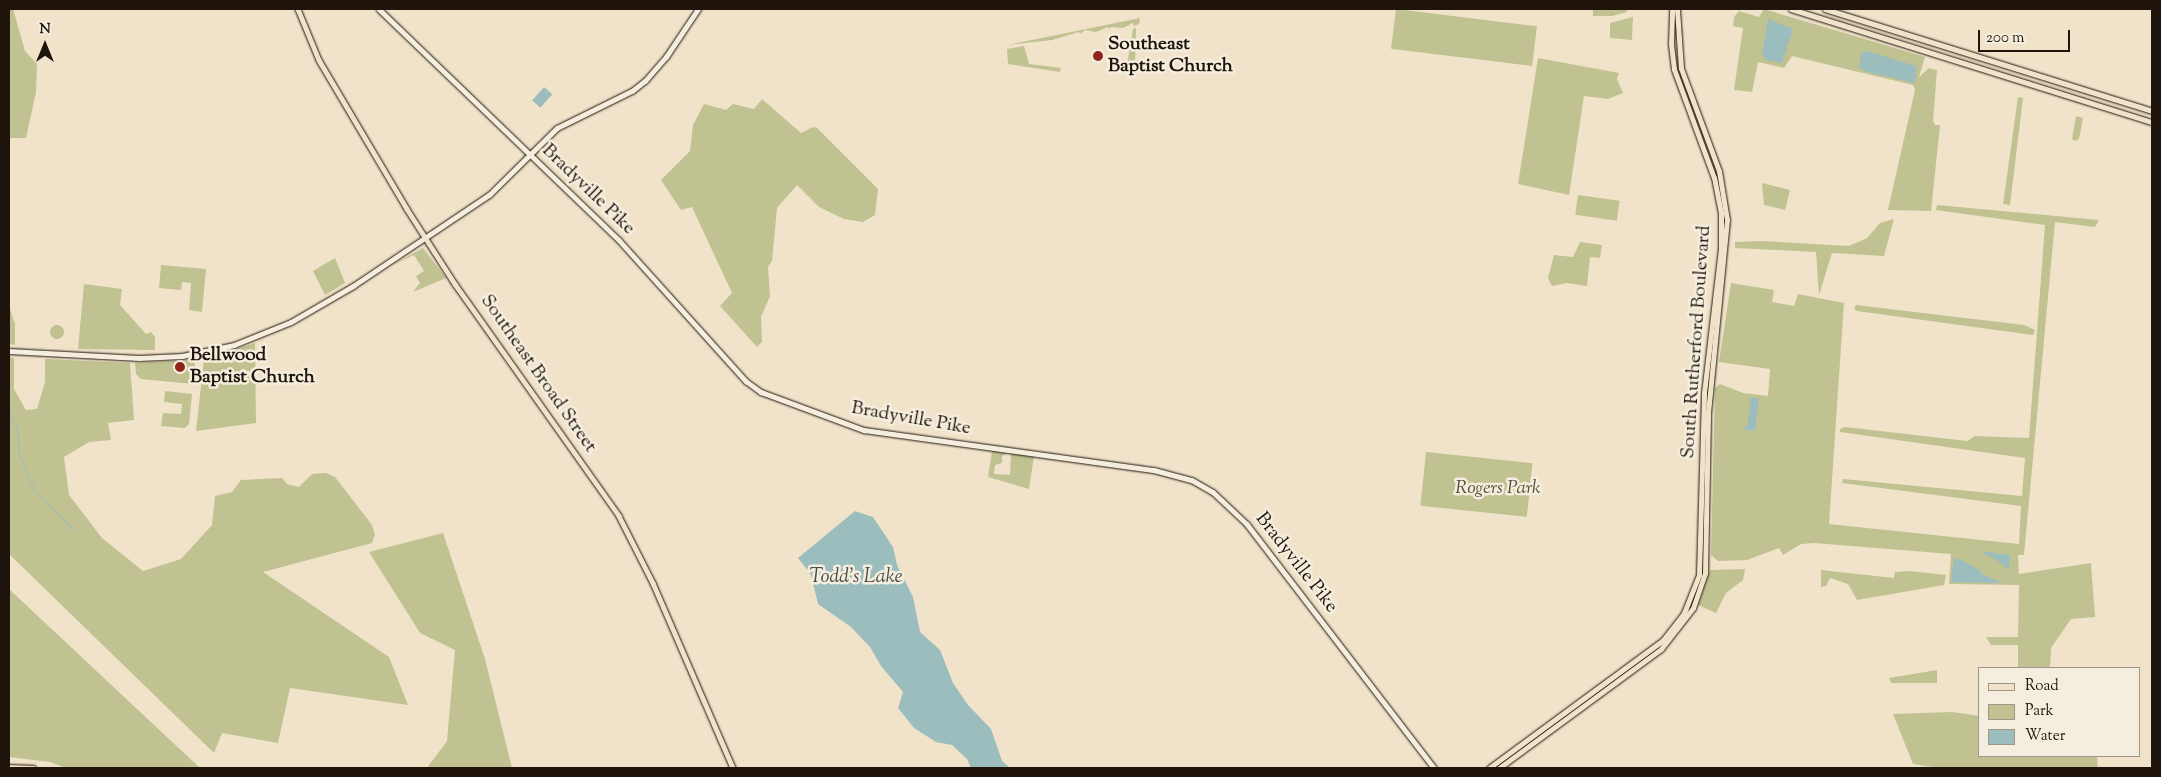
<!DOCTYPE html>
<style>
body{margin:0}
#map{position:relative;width:2161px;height:777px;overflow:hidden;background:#f0e3ca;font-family:"Sorts Mill Goudy",serif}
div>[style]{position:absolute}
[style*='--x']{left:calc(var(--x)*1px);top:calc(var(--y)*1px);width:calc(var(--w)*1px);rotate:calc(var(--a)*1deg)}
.green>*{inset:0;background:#c0c292;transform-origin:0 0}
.round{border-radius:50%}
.water>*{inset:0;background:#9bbdbd;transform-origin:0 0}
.stream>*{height:1px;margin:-0.5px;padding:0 0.5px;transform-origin:0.5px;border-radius:0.5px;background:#9bbdbd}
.roads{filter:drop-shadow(0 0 1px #1e140b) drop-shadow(0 0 1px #1e140b)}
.secondary>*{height:4.5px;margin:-2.25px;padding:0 2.25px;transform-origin:2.25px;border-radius:2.25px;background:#f5eddd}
.primary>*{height:4.5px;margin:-2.25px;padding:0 2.25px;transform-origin:2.25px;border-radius:2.25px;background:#f0e3ca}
.trunk>*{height:5px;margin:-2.5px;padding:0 2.5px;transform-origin:2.5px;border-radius:2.5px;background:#f0e3ca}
.dots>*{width:14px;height:14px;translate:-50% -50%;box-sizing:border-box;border:2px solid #f5eddd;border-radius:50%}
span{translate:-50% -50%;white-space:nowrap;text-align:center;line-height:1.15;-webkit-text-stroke:5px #f5eddd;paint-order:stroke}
.poi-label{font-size:19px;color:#1e140b;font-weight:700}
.left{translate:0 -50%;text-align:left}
.street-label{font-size:19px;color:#1e140b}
.park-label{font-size:19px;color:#57513a;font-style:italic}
.water-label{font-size:20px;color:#4a4f49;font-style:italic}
.frame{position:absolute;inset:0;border:10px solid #1e140b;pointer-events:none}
.legend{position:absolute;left:1978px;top:667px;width:162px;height:90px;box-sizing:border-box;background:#f5eddd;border:1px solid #9f9689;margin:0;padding:6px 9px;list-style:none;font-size:15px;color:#1e140b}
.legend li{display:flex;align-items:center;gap:10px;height:25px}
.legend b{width:25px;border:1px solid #9f9689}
.north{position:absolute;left:20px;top:20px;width:50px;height:50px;-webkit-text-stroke:4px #f5eddd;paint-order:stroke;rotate:0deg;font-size:14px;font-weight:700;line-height:20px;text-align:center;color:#1e140b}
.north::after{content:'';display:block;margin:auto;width:18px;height:22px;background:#1e140b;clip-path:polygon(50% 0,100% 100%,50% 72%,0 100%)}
.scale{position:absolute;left:1978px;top:30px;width:92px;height:22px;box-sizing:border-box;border:2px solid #1e140b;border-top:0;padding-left:6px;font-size:15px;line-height:18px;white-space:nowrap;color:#1e140b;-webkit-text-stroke:4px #f5eddd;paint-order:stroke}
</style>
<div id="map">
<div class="green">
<i style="clip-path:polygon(9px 9px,13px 9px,25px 51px,37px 64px,36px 92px,26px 138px,9px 138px)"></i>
<i style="left:1396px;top:9px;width:142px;height:40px;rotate:7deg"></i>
<i style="clip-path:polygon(1593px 9px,1627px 9px,1627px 12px,1612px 16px,1593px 16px)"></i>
<i style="clip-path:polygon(1764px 9px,1925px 57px,1919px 77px,1929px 68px,1937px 70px,1933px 121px,1935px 125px,1940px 125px,1931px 211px,1888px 210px,1915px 90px,1913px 85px,1792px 56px,1784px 68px,1758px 62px,1752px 92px,1734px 90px,1743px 28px,1733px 26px,1734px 17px,1739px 11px,1759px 17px)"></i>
<i style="clip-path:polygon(1633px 17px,1632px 40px,1610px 38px,1610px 23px)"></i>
<i style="clip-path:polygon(1140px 18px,1139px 24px,1134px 26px,1133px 23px,1123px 28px,1110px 27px,1109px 30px,1108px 27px,1096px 32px,1085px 30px,1080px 34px,1079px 32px,1052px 40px,1007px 45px)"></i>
<i style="clip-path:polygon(1136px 28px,1135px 65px,1133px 74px,1130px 76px,1126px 71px,1133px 29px)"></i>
<i style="clip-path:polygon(1024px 46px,1029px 64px,1061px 68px,1060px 72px,1008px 64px,1007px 49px)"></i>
<i style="clip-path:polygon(1538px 58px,1619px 73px,1617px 79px,1623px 93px,1608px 99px,1584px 96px,1569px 195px,1518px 184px)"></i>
<i style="clip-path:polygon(2018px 97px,2023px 98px,2010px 205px,2003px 204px)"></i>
<i style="clip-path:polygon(762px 99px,801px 133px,813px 127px,817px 128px,878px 189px,875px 215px,863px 222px,844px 219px,819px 207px,797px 185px,777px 208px,772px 261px,768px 267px,770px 296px,761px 317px,762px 342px,757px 347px,720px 306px,732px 293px,692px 207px,681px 210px,661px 180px,690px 151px,693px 125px,704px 104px,726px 110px,733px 104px,754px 109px)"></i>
<i style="clip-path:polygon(2076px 116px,2083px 118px,2079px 139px,2075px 141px,2072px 139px)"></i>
<i style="clip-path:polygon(1762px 183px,1790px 190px,1785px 210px,1764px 205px)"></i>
<i style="left:1578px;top:195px;width:42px;height:20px;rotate:8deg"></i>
<i style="clip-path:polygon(1937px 205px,2099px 220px,2095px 227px,2055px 222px,2024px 555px,2018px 555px,2019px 574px,2091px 563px,2095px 617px,2071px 619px,2051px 648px,2050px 668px,2018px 668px,2018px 645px,1991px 645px,1986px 637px,2018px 637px,2019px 585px,1949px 584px,1951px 554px,1814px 543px,1801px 544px,1783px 555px,1779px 548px,1747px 560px,1718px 561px,1711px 555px,1715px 388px,1720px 384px,1743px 393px,1768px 396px,1770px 369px,1719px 362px,1731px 283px,1774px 290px,1772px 302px,1794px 306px,1798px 294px,1844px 303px,1829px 524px,2019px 544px,2021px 506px,1842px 483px,1843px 479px,2022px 496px,2025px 458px,1840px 432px,1840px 429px,1845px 427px,1967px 441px,1975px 436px,2029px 438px,2045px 225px,1936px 210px)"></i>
<i style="clip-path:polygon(1894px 219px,1884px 256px,1832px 253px,1819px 295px,1816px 252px,1735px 248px,1735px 242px,1761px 241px,1849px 246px,1867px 238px,1880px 223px)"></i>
<i style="clip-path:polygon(1580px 242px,1602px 245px,1600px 258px,1590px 257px,1587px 286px,1567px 283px,1552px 286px,1548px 278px,1554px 255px,1573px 257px)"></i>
<i style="clip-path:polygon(423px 248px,446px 278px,413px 292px,420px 283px,416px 276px,424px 271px,414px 255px,393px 265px)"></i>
<i style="clip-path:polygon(335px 258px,345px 283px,325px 295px,313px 271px)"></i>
<i style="clip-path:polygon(161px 265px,206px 269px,202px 312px,189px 310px,191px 283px,182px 282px,181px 290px,159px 288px)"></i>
<i style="clip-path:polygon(84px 284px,122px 289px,120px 305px,146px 334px,151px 332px,155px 337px,155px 350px,78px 349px)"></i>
<i style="clip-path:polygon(1856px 305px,2024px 325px,2035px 330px,2033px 335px,1857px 311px,1854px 308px)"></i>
<i style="clip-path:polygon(9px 306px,15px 324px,15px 345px,9px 344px)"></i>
<i class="round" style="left:50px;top:325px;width:14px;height:14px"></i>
<i style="clip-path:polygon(255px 343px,256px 423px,196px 431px,204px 359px)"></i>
<i style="clip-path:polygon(9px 357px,14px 358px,14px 389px,26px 410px,37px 409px,45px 382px,45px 359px,130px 363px,134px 420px,108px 423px,111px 440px,89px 442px,64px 457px,69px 495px,102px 538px,143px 571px,181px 559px,212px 525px,215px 496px,232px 492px,241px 480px,282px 478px,287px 484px,299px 487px,312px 474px,326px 473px,335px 477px,372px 525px,375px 534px,372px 543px,263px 572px,389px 657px,408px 705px,290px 688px,278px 743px,222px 733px,214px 753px,9px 554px)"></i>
<i style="clip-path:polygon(195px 360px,193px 384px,141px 379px,136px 374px,135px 363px)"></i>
<i style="clip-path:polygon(165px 391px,192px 394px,189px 424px,185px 428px,161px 426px,163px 413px,181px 414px,182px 404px,164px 402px)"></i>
<i style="clip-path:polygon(992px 451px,1006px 454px,1002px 456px,1002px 463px,995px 465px,994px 474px,1010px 475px,1011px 453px,1034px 456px,1029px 489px,988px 477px)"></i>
<i style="left:1426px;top:452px;width:107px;height:54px;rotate:6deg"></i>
<i style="clip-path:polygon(443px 533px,485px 659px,512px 768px,427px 768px,447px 741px,455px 650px,420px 633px,369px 552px)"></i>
<i style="clip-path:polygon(1745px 569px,1743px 580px,1726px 593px,1716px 613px,1698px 605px,1710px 570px)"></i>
<i style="clip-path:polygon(1821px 570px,1894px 578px,1895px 572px,1910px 571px,1946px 575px,1944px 585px,1857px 600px,1848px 584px,1830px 578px,1826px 586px,1821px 587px)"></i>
<i style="clip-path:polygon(9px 589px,200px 768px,66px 768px,50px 762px,9px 757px)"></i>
<i style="clip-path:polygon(1937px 670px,1937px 683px,1891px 683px,1889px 678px)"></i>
<i style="clip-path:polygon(1952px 712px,1980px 716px,1980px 756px,2097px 756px,2098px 768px,1938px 768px,1913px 764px,1893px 714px)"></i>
</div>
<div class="water">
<i style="clip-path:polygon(1768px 19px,1793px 29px,1782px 63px,1766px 60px,1762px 54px)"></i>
<i style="clip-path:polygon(1867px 51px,1916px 66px,1916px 79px,1914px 83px,1864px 71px,1859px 67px,1861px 54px)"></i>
<i style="left:544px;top:87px;width:11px;height:18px;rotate:41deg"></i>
<i style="clip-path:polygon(1751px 397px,1759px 399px,1755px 431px,1743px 429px,1748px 424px)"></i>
<i style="clip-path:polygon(855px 511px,873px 517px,893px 547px,897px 565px,913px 597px,920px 632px,940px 650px,953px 683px,968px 705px,991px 729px,1002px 761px,1010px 768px,971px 768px,967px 759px,952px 745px,936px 742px,914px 728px,898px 708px,903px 692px,881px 666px,870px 647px,851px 627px,818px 604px,811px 575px,798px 558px)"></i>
<i style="clip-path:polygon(1979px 551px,2010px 555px,2009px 570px,1998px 561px)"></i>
<i style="clip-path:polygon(1958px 558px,1981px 571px,1983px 575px,2004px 583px,1951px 582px,1954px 559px)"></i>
</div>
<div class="stream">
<i style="--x:9;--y:413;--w:17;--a:62"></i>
<i style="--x:17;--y:428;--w:26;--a:86"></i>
<i style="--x:19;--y:454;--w:41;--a:67.2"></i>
<i style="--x:35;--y:492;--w:57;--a:43.6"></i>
</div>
<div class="roads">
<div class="secondary">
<i style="--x:379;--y:9;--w:333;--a:43.9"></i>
<i style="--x:619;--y:240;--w:190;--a:48"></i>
<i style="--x:746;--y:381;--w:19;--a:36"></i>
<i style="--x:761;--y:392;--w:110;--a:20.3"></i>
<i style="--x:864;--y:430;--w:293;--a:7.9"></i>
<i style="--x:1154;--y:470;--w:39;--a:15"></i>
<i style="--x:1192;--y:480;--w:24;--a:30"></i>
<i style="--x:1213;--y:492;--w:47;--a:43.3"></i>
<i style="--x:1247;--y:524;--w:307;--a:52.5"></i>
<i style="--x:9;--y:351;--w:130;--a:3.1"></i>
<i style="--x:139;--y:358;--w:43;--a:-2.7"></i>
<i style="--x:182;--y:356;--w:53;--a:-11.9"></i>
<i style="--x:234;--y:345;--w:61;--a:-22"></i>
<i style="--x:291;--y:322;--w:72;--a:-30.1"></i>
<i style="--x:353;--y:286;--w:164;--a:-33.8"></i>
<i style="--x:489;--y:195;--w:95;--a:-44.6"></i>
<i style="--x:557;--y:128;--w:84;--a:-26.3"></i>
<i style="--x:632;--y:91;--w:16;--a:-38"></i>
<i style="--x:645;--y:81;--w:32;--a:-49"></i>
<i style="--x:666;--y:57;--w:58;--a:-56.3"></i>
</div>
<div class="primary">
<i style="--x:298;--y:9;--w:55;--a:67.6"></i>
<i style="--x:319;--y:60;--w:173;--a:59.4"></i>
<i style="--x:407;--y:209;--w:89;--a:57.4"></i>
<i style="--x:455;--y:284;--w:284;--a:54.7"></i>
<i style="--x:619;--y:516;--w:75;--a:63.1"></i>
<i style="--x:653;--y:583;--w:202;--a:66.6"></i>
</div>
<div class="trunk">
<i style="--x:1791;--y:9;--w:378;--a:17.4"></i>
<i style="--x:1825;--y:9;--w:343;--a:17.3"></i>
<i style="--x:9;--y:767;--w:24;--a:2"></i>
<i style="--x:1489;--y:768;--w:216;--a:-36.3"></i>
<i style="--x:1663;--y:640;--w:34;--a:-52"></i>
<i style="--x:1684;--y:613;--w:41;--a:-68.5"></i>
<i style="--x:1699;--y:575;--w:182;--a:-88.4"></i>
<i style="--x:1704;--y:393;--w:145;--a:-83.3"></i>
<i style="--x:1721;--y:249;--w:36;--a:-90"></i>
<i style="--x:1721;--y:213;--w:36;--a:-101"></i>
<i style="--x:1714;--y:178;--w:116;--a:-110.2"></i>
<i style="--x:1674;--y:69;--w:26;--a:-97"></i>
<i style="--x:1671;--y:43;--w:34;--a:-88"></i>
<i style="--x:1499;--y:768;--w:201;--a:-36.3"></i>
<i style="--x:1661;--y:649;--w:52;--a:-52"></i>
<i style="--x:1693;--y:608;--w:37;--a:-71"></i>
<i style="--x:1705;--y:573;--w:160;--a:-88.9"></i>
<i style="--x:1708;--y:413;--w:194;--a:-84.4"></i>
<i style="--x:1727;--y:220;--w:50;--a:-99.3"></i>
<i style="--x:1719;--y:171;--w:110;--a:-110.3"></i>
<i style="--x:1681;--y:68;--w:59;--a:-93.9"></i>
</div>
</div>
<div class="dots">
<i style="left:1098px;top:56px;background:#8f2418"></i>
<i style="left:180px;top:367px;background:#8f2418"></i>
</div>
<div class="poi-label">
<span class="left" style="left:1108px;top:56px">Southeast<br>Baptist Church</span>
<span class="left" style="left:190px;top:367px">Bellwood<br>Baptist Church</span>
</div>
<div class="street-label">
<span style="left:588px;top:190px;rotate:44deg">Bradyville Pike</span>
<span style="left:1697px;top:342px;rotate:-86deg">South Rutherford Boulevard</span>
<span style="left:538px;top:374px;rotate:55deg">Southeast Broad Street</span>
<span style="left:911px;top:419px;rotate:10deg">Bradyville Pike</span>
<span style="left:1296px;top:563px;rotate:52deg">Bradyville Pike</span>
</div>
<div class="park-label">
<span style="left:1498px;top:489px">Rogers Park</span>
</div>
<div class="water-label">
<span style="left:856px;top:577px">Todd's Lake</span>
</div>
<div class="frame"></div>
<ul class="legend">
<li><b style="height:6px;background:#f0e3ca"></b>Road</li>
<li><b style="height:14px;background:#c0c292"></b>Park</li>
<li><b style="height:14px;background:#9bbdbd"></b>Water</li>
</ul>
<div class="north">N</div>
<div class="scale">200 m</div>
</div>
